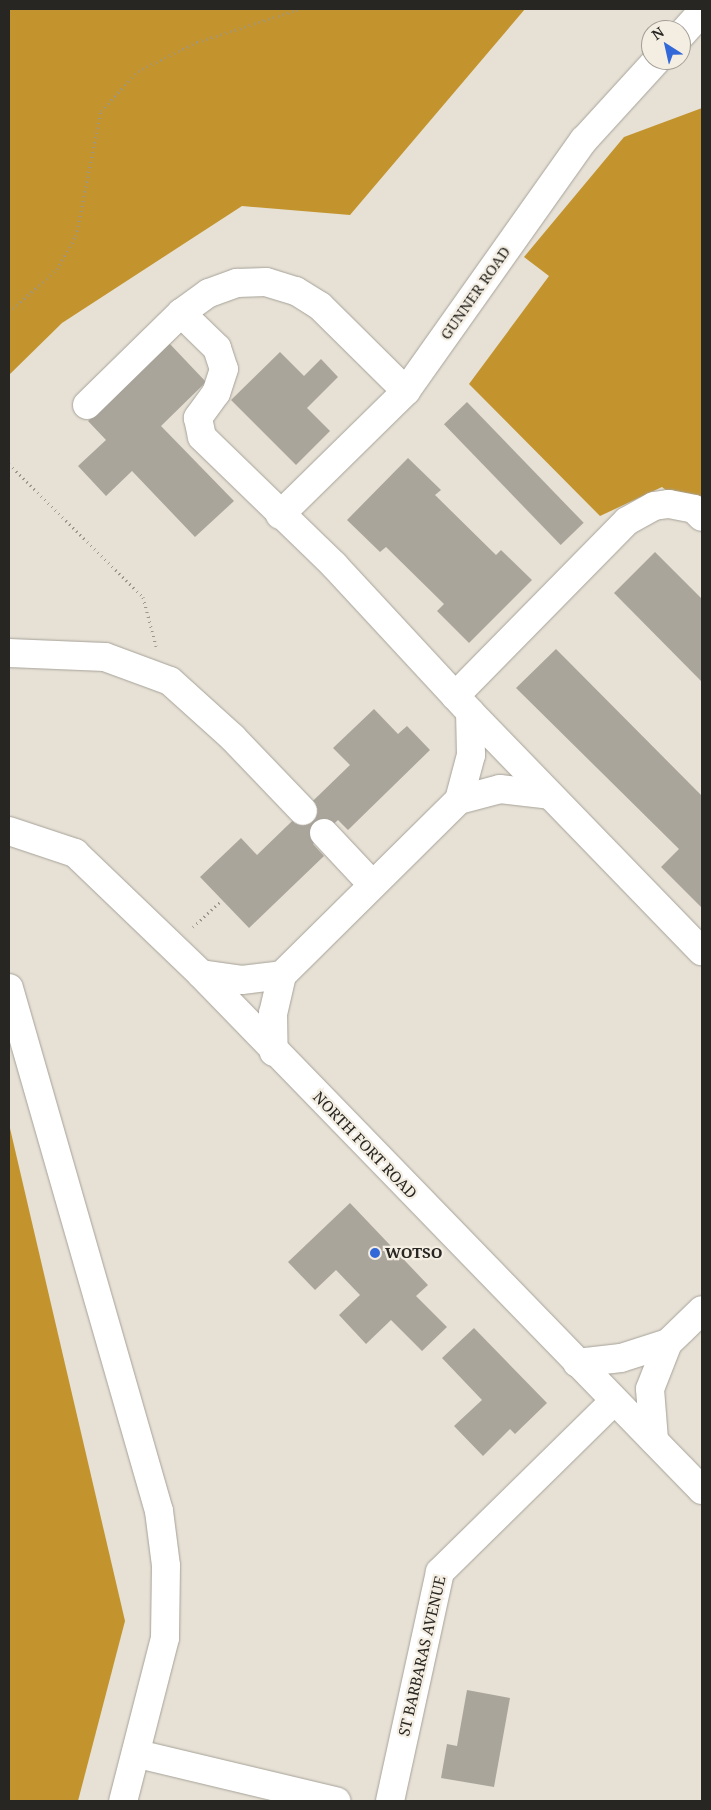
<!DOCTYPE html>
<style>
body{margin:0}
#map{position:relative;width:711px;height:1810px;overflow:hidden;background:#e6e0d5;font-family:"Noto Serif",serif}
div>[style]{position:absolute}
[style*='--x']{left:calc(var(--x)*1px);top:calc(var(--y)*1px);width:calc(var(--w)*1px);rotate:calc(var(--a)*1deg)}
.forest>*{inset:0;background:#c3942e}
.building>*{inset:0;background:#aaa59b;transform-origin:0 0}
.path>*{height:3px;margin-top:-1.5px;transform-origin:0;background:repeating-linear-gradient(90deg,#9a968d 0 1px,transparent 0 5px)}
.roads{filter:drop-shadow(0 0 1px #a7a298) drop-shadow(0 0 1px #a7a298)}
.minor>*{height:28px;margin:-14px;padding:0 14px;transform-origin:14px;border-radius:14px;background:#fff}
.dots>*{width:14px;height:14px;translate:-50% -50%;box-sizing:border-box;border:2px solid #f3ede2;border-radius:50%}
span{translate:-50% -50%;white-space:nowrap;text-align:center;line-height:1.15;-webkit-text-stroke:4.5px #f3ede2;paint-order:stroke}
.street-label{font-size:15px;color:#282622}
.poi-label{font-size:15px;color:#282622;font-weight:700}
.left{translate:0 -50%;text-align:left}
.frame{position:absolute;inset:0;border:10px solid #282622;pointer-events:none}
.north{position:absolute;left:641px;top:20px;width:50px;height:50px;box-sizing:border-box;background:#f3ede2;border:1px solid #a29d95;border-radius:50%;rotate:325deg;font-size:14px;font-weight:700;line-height:20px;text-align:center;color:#282622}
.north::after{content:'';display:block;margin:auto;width:18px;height:22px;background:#3268d7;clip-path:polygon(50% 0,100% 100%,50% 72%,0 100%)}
</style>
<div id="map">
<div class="forest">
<i style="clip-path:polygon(9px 9px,525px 9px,350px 215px,242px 206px,62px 323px,9px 375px)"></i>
<i style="clip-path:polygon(702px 108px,702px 519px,662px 487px,600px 516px,469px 384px,549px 276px,524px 257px,624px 137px)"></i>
<i style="clip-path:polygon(9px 1124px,125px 1621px,78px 1801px,9px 1801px)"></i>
</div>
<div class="building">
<i style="clip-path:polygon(169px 343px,206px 382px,161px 426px,234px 501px,195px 537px,132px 471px,106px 496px,78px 466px,106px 440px,88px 421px)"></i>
<i style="clip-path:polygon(280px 352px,304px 376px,321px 359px,338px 377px,307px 408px,330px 431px,296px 465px,231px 400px)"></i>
<i style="left:467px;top:402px;width:168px;height:32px;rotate:46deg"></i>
<i style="clip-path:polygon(408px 458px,441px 490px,435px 495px,496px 555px,501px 550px,532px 580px,469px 643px,437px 611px,444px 604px,386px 547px,380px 552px,347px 520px)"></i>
<i style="clip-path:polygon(655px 552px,702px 599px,702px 682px,614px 593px)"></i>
<i style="clip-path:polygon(556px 649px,702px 796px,702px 908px,661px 867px,679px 849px,516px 688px)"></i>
<i style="clip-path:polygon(374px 709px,398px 734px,407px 726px,430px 750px,348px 830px,338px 820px,324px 833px,313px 844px,324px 856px,249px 928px,200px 877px,241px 838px,257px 855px,350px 765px,333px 748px)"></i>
<i style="clip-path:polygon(350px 1203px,428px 1285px,416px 1296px,447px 1327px,422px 1351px,391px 1320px,366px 1344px,339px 1315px,360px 1295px,336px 1270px,315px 1290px,288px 1262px)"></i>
<i style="clip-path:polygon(474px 1328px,547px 1403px,515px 1434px,510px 1429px,483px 1456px,454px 1426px,482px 1400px,442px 1358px)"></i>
<i style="clip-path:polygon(467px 1690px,510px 1698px,494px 1787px,441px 1778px,447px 1744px,457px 1746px)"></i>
</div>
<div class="path">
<i style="--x:9;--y:312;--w:64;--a:-41.9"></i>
<i style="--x:57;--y:269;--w:38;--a:-60"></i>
<i style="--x:76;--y:236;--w:127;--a:-78.7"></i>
<i style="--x:101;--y:111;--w:54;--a:-47.2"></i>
<i style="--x:138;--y:71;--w:66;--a:-26.2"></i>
<i style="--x:197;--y:42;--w:108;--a:-17.8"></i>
<i style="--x:9;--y:464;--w:189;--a:44.8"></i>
<i style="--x:143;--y:597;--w:51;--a:75.1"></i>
<i style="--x:193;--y:927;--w:40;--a:-43"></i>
</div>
<div class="roads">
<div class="minor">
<i style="--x:681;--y:35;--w:31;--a:-48"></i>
<i style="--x:181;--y:313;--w:50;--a:44.2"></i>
<i style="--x:217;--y:348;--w:22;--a:72"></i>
<i style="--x:224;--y:369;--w:25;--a:108"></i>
<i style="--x:216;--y:393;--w:31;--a:126"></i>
<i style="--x:198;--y:418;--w:19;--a:78"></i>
<i style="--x:202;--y:437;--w:184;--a:44.1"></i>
<i style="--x:334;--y:565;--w:200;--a:47.2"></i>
<i style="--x:470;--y:712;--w:333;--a:45.9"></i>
<i style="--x:87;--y:405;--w:132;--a:-44.4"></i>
<i style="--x:181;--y:313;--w:34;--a:-36"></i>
<i style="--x:209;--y:293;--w:30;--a:-20"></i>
<i style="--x:237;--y:283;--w:29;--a:-2"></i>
<i style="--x:266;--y:282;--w:31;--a:17"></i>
<i style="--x:296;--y:291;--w:28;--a:32"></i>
<i style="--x:320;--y:306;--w:121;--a:44.7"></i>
<i style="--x:280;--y:515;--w:177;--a:-44.5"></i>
<i style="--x:406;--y:391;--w:308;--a:-54.7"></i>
<i style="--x:584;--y:140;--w:108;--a:-47.6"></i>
<i style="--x:9;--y:653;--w:96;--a:2.4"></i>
<i style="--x:105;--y:657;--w:69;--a:20.3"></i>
<i style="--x:170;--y:681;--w:85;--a:42.1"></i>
<i style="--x:233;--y:738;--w:101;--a:46.2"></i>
<i style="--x:455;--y:696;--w:245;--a:-45.5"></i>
<i style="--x:627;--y:521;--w:31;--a:-29"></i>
<i style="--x:654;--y:506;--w:15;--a:-8"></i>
<i style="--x:669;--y:504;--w:25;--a:11"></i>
<i style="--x:694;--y:509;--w:11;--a:45"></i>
<i style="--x:459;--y:800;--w:42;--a:-15"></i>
<i style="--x:500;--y:789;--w:50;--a:6.8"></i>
<i style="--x:9;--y:831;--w:70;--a:18.4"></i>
<i style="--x:75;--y:853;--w:175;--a:43.8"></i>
<i style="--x:201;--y:974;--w:719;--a:45.85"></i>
<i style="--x:324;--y:833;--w:69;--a:46.8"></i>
<i style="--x:201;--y:974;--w:41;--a:8.3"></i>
<i style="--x:242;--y:980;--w:40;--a:-7.1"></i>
<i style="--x:282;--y:975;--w:39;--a:103"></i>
<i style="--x:273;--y:1013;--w:39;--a:89"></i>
<i style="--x:282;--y:975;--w:249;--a:-44.7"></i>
<i style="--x:459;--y:800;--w:47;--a:-75.1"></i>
<i style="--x:471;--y:755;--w:43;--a:-91.3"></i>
<i style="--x:9;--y:988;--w:544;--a:74"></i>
<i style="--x:159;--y:1511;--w:55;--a:82.7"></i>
<i style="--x:166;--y:1566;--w:72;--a:90.8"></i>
<i style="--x:165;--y:1638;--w:168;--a:104.4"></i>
<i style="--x:668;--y:1343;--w:47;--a:-44.1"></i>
<i style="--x:577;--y:1363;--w:44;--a:-6.5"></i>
<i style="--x:621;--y:1358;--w:49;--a:-17.7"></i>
<i style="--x:668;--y:1343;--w:49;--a:111.4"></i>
<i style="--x:650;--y:1389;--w:51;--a:85.5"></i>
<i style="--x:138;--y:1754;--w:204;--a:13.4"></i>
<i style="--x:390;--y:1801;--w:234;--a:-77.7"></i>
<i style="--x:440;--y:1572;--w:243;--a:-44.5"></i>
</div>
</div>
<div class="dots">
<i style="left:375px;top:1253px;background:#3268d7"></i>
</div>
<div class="street-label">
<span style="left:475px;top:293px;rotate:-55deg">GUNNER ROAD</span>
<span style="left:365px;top:1145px;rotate:46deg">NORTH FORT ROAD</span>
<span style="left:422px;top:1656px;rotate:-77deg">ST BARBARAS AVENUE</span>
</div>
<div class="poi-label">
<span class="left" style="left:385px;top:1253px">WOTSO</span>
</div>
<div class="frame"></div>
<div class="north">N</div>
</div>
